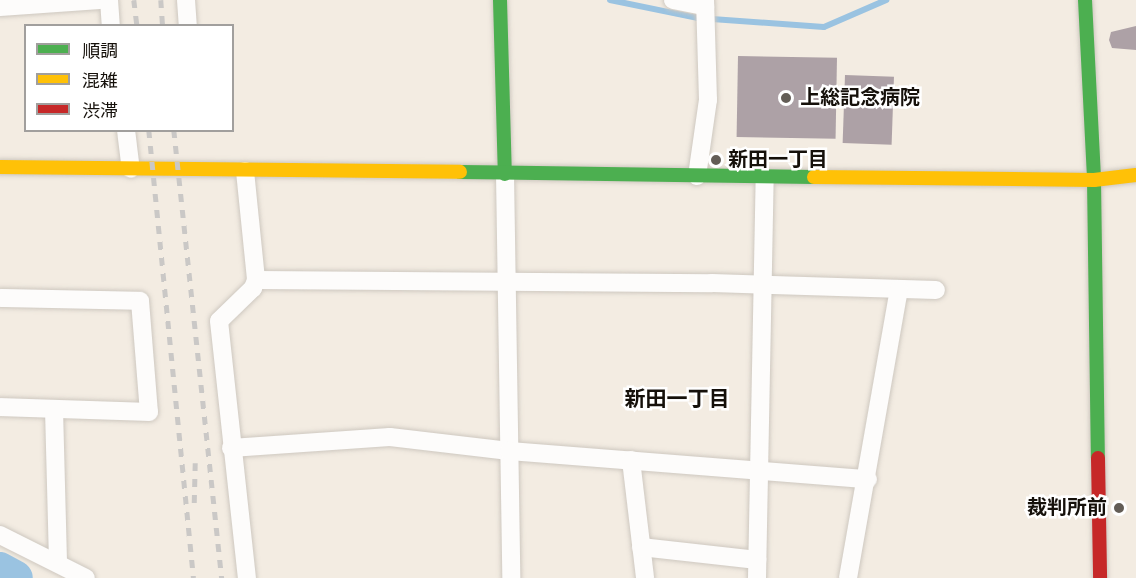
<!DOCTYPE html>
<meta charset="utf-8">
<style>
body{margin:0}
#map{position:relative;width:1136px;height:578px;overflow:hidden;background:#f3ece2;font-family:"Varela Round","Noto Sans JP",sans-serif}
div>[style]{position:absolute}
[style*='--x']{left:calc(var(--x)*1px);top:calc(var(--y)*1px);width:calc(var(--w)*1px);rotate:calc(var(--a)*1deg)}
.stream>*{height:6px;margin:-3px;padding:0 3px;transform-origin:3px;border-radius:3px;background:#9ac3e1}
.river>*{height:34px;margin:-17px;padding:0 17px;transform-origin:17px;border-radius:17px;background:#9ac3e1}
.building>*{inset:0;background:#ada1a6;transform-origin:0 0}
.roads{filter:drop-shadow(0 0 2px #cec8c0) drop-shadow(0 0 2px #cec8c0)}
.street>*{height:18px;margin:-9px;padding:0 9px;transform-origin:9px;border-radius:9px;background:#fdfcfb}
.fast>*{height:14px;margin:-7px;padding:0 7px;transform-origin:7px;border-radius:7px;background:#4caf50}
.slow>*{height:14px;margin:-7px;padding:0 7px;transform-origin:7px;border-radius:7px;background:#ffc107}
.jam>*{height:14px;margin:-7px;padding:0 7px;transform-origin:7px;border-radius:7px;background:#c62828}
.rail>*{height:4.5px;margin-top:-2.25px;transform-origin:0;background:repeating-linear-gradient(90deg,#cac8c6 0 8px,transparent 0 16px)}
.dots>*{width:16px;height:16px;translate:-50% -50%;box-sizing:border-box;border:3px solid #fff;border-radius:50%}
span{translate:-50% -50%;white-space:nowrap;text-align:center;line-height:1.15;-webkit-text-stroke:5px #fff;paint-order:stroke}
.poi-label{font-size:20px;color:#15100a;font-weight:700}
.left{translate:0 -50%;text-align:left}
.right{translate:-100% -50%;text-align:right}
.neighbourhood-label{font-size:21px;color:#15100a;font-weight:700}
.legend{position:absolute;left:24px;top:24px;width:210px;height:108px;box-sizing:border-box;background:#fff;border:2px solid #a19f9d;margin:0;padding:8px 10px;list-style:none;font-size:18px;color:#15100a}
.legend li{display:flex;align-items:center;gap:12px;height:30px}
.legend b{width:30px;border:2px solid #a19f9d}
</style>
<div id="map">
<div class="stream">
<i style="--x:610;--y:0;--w:90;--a:11.6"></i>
<i style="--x:698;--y:18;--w:126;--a:4.1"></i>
<i style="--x:824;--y:27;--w:68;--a:-23.5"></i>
</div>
<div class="river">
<i style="--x:0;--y:569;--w:18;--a:29"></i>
</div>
<div class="building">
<i style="clip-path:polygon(1136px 26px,1136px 50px,1112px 48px,1109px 40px,1111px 32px)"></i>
<i style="left:738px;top:56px;width:99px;height:81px;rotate:1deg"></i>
<i style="left:845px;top:75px;width:49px;height:68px;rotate:2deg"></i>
</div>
<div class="roads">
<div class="street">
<i style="--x:109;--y:0;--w:26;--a:86"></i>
<i style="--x:186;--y:0;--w:26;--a:86"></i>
<i style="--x:673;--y:0;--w:33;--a:11"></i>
<i style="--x:0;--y:7;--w:100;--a:-4"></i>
<i style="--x:126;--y:130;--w:39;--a:83"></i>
<i style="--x:245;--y:171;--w:110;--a:84.2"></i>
<i style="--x:256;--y:280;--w:9;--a:111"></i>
<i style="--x:253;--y:288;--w:47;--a:135.9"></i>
<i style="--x:219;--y:321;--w:259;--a:83.8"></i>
<i style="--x:505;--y:174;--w:404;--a:89.1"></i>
<i style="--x:697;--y:176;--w:77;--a:-81.8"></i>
<i style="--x:708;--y:100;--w:100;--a:-91.7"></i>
<i style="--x:256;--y:280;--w:456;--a:0.4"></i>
<i style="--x:712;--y:283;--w:224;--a:1.8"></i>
<i style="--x:0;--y:298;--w:140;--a:1.2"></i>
<i style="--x:140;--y:301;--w:111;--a:85.4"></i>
<i style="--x:149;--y:412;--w:149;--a:-178.1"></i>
<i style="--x:54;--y:409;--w:154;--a:88.5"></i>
<i style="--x:231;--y:448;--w:159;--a:-4"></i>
<i style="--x:390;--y:437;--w:120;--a:6.7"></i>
<i style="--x:509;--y:451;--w:360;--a:4.5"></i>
<i style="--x:631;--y:460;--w:119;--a:83.2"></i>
<i style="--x:0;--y:535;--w:96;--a:26.6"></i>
<i style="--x:641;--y:547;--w:117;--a:6.4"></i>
<i style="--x:757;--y:578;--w:401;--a:-88.9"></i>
<i style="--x:848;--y:578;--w:293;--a:-80"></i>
</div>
<div class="fast">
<i style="--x:500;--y:0;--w:174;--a:88.4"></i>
<i style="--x:1085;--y:0;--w:180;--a:87.1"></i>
<i style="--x:1094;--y:180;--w:278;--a:89.2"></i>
<i style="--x:460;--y:172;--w:354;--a:0.8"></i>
</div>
<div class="slow">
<i style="--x:0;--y:167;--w:460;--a:0.6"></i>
<i style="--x:814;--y:177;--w:280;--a:0.6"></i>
<i style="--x:1094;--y:180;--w:42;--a:-6.8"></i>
</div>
<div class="jam">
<i style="--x:1098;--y:458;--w:120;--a:89"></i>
</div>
</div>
<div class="rail">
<i style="--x:134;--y:0;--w:26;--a:83"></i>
<i style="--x:161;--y:0;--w:26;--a:86"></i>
<i style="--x:149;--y:130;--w:450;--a:84.3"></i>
<i style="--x:174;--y:130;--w:451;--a:83.9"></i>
<i style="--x:194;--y:503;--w:40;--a:-88.6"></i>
</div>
<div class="dots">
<i style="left:786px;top:98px;background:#635d56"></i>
<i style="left:716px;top:160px;background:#635d56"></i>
<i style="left:1119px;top:508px;background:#635d56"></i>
</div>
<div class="poi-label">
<span class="left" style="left:800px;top:98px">上総記念病院</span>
<span class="left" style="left:728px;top:160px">新田一丁目</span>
<span class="right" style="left:1107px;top:508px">裁判所前</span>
</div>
<div class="neighbourhood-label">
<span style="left:677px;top:400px">新田一丁目</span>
</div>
<ul class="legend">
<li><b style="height:8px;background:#4caf50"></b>順調</li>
<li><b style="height:8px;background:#ffc107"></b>混雑</li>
<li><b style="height:8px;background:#c62828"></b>渋滞</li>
</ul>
</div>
